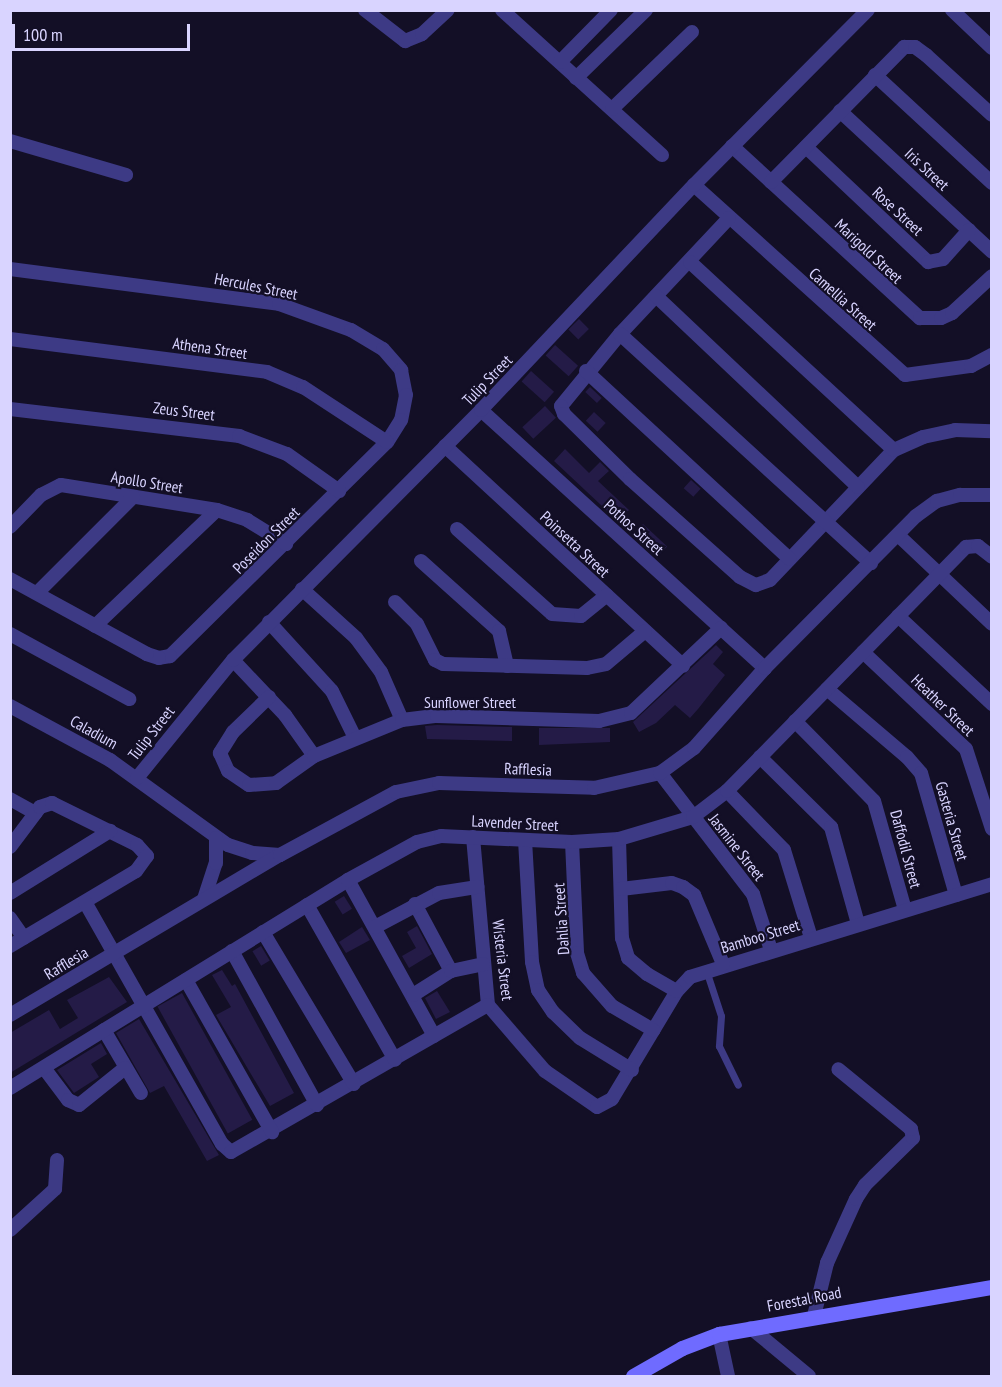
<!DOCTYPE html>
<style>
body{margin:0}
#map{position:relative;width:1002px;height:1387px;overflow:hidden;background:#130f26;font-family:"PT Sans Narrow",sans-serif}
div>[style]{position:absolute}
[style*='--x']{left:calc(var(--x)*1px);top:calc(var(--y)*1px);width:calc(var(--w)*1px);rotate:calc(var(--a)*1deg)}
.building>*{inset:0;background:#241b47;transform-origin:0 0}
.lane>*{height:7px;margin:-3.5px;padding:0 3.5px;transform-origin:3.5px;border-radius:3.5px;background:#3d3a85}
.street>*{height:14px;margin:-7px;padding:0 7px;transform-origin:7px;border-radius:7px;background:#3d3a85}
.secondary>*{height:15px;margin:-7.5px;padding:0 7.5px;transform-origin:7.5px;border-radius:7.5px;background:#6f6bff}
span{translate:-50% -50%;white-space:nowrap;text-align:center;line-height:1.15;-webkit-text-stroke:4.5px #130f26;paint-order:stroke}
.street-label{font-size:16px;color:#d9d4ff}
.frame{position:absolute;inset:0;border:12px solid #d9d4ff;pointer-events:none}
.scale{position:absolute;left:12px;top:24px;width:178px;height:27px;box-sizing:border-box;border:3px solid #d9d4ff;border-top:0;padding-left:8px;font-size:18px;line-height:21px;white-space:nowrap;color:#d9d4ff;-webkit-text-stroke:4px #130f26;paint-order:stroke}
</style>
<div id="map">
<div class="building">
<i style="left:579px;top:319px;width:14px;height:15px;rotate:45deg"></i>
<i style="left:555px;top:345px;width:31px;height:14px;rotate:42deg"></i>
<i style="left:531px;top:371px;width:31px;height:14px;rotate:42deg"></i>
<i style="left:590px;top:387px;width:16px;height:7px;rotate:43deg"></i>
<i style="left:545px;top:406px;width:16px;height:31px;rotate:47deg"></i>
<i style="left:594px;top:412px;width:16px;height:12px;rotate:43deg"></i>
<i style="clip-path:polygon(565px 449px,589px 473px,600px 462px,609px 471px,598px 481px,629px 510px,618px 521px,554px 461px)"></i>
<i style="left:691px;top:480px;width:13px;height:11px;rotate:42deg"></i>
<i style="left:643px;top:524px;width:33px;height:15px;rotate:43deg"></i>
<i style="clip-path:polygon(716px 645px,723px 652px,713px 664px,725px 675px,698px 709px,690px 718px,675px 705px,656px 723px,639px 732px,633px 722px)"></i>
<i style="clip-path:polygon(437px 725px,512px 727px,512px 741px,427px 739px,425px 726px)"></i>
<i style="clip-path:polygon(539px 728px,610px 728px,610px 742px,539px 745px)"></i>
<i style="left:344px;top:896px;width:15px;height:11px;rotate:58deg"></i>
<i style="clip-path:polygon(417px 926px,432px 954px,409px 968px,402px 956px,416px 948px,407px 932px)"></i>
<i style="clip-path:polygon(362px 927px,370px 940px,346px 953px,339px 942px)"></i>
<i style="left:261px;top:946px;width:17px;height:10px;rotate:59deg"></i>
<i style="clip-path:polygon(222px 970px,232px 986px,235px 984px,294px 1093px,270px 1106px,216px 1015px,231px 1007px,212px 975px)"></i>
<i style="clip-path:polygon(109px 977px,127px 1002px,10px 1073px,10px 1033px,49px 1010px,60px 1029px,78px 1018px,67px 1000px)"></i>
<i style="clip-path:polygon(437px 991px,450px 1012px,436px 1019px,425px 998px)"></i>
<i style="left:182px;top:993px;width:145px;height:28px;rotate:61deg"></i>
<i style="clip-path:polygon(139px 1019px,219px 1155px,207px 1161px,164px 1086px,150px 1093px,116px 1033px)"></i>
<i style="clip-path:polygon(101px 1043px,107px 1054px,91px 1064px,99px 1077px,74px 1093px,57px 1070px)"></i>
</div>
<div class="lane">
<i style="--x:706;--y:970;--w:48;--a:71.9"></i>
<i style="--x:721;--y:1016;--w:30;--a:94"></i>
<i style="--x:719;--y:1046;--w:43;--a:64"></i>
</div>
<div class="street">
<i style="--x:365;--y:10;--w:51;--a:37.8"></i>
<i style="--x:405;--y:41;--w:18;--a:-22"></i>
<i style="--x:422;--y:34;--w:35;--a:-43"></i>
<i style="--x:502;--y:10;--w:216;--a:42.2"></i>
<i style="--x:952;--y:10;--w:55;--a:43.5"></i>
<i style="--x:560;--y:62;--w:73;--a:-45.6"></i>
<i style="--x:875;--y:75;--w:159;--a:42.7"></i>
<i style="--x:576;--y:78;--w:98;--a:-44.2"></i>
<i style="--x:612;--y:109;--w:111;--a:-43.9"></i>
<i style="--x:840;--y:111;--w:207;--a:42.8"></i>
<i style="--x:10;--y:141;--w:121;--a:16.3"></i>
<i style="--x:732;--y:146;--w:255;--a:42.5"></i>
<i style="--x:920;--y:318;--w:21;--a:0"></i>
<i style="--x:941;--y:318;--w:12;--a:-24"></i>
<i style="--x:952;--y:313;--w:54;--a:-42.8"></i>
<i style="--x:806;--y:147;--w:168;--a:43.3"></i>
<i style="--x:928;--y:262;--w:15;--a:-11"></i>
<i style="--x:943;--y:259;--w:39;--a:-48"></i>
<i style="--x:771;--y:182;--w:190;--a:-45.4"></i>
<i style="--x:904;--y:47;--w:11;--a:0"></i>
<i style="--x:915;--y:47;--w:14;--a:36"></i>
<i style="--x:926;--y:55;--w:89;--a:42.3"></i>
<i style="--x:694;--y:185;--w:284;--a:42"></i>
<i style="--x:905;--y:375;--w:67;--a:-7.8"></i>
<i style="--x:971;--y:366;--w:24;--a:-28"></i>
<i style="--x:729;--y:218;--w:159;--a:133.2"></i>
<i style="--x:620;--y:334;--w:93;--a:129.3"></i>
<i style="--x:561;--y:406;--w:9;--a:69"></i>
<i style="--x:564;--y:414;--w:93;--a:44.6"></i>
<i style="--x:630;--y:479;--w:147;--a:41.7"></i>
<i style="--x:740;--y:577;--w:18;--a:27"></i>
<i style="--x:756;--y:585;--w:15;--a:-20"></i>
<i style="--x:770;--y:580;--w:180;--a:-46.4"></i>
<i style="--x:894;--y:450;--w:32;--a:-24"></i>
<i style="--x:923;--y:437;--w:33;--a:-12"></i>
<i style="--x:955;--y:430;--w:37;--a:2"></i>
<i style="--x:690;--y:262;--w:277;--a:42.7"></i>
<i style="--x:10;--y:269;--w:271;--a:7.4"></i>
<i style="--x:279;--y:304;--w:77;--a:19.9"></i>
<i style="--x:351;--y:330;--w:37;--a:31"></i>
<i style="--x:383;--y:349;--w:28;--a:49"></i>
<i style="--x:401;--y:370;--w:25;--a:79"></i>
<i style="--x:406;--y:395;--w:25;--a:101"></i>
<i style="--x:401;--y:420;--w:26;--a:122"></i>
<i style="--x:387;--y:442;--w:305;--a:135.4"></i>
<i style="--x:170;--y:656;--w:11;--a:170"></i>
<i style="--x:159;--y:658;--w:13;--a:-162"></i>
<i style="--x:147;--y:654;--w:156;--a:-151.3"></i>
<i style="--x:656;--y:296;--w:278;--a:43.4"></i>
<i style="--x:620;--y:334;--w:340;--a:42.4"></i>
<i style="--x:10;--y:339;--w:259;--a:7.3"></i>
<i style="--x:267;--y:372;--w:39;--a:23"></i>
<i style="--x:303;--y:387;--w:100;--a:33.2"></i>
<i style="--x:586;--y:371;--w:277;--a:42.7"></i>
<i style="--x:10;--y:409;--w:231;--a:6.7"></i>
<i style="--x:239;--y:436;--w:51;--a:20.6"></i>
<i style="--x:287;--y:454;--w:64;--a:35.4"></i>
<i style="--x:481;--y:410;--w:384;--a:42.3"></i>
<i style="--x:445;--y:446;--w:324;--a:42.7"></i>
<i style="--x:10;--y:527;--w:45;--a:-45.9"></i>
<i style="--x:41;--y:495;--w:22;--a:-27"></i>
<i style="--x:61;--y:485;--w:158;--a:9.1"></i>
<i style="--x:217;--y:510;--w:32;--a:18"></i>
<i style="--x:247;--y:520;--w:46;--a:31.6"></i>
<i style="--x:457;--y:529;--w:127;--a:41.8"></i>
<i style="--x:552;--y:614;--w:29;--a:4"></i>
<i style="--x:581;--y:616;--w:33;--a:-39"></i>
<i style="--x:898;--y:535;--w:129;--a:43.4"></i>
<i style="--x:421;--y:561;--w:105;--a:41.9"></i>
<i style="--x:499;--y:631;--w:36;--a:77"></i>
<i style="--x:302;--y:589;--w:73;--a:42.2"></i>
<i style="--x:356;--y:638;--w:42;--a:53.7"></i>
<i style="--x:381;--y:672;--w:52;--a:66.4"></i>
<i style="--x:37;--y:593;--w:136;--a:-45"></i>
<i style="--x:395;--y:602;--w:31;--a:45"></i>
<i style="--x:417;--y:624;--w:40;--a:63.4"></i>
<i style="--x:435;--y:660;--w:9;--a:27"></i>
<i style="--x:443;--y:664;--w:144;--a:1.6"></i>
<i style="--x:587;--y:668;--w:19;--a:-12"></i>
<i style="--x:606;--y:664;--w:51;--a:-40.2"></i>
<i style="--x:898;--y:616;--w:129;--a:43.1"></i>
<i style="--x:269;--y:622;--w:93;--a:47.6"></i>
<i style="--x:332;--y:691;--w:52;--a:63.9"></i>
<i style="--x:95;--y:626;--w:168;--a:-43.6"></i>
<i style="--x:10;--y:634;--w:136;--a:28.6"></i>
<i style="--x:863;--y:652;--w:141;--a:43.3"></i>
<i style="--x:966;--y:749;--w:84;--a:72"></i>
<i style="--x:233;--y:660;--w:76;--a:46.6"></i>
<i style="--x:285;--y:715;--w:50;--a:54.7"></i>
<i style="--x:827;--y:689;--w:105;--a:40.4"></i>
<i style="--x:907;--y:757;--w:21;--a:49"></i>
<i style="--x:921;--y:773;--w:127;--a:74"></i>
<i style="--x:269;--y:697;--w:50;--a:135.8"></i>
<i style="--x:233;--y:732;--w:25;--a:122"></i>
<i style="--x:220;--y:753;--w:20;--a:66"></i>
<i style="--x:228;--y:771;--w:25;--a:34"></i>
<i style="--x:249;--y:785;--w:27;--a:-4"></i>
<i style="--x:276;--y:783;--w:47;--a:-35.4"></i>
<i style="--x:314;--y:756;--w:95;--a:-22.2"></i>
<i style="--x:402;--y:720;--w:35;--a:-7"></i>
<i style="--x:437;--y:716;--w:162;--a:1.8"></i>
<i style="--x:599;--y:721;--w:33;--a:-14"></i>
<i style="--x:631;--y:713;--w:124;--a:-43.4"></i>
<i style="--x:10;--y:706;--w:114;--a:28.4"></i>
<i style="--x:110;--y:760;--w:145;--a:35.8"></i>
<i style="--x:228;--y:845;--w:25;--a:18"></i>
<i style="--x:252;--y:853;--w:28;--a:4"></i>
<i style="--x:795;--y:721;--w:112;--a:45.4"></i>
<i style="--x:874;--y:801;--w:113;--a:74.1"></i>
<i style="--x:760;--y:757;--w:100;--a:44.6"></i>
<i style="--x:831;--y:827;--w:101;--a:74.4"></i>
<i style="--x:660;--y:773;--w:153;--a:52.5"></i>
<i style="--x:753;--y:894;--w:59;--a:72.2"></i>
<i style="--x:137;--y:778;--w:152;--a:-50.9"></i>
<i style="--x:233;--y:660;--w:352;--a:-45.2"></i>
<i style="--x:481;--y:410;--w:310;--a:-46.6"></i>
<i style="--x:694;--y:185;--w:247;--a:-45.2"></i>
<i style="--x:727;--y:791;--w:82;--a:46"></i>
<i style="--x:784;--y:850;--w:92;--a:72.9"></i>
<i style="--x:10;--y:799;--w:29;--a:29"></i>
<i style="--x:473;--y:837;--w:169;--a:84.9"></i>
<i style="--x:488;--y:1005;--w:87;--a:49.2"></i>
<i style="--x:545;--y:1071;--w:63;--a:34.7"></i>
<i style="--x:597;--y:1107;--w:17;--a:-28"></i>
<i style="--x:612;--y:1099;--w:126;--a:-59"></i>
<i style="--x:677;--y:991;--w:19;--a:-47"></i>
<i style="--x:690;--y:977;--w:316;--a:-17.1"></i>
<i style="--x:619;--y:839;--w:99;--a:88.3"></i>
<i style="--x:622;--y:938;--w:21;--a:73"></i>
<i style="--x:628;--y:958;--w:25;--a:40"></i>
<i style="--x:647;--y:974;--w:34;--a:30"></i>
<i style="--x:525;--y:840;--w:122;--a:86.7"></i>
<i style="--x:532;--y:962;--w:29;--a:78"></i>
<i style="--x:538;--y:990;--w:27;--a:56"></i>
<i style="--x:553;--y:1012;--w:37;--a:44"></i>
<i style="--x:580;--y:1038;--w:61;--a:31.6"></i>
<i style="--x:572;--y:842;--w:111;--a:87.4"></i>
<i style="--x:577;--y:953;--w:21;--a:73"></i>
<i style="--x:583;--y:973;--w:44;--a:48.7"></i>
<i style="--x:612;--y:1006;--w:48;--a:30.3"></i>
<i style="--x:10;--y:847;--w:50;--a:-53.1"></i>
<i style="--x:40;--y:807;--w:13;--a:-18"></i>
<i style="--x:52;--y:803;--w:95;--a:26.3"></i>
<i style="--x:137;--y:845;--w:15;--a:48"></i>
<i style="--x:147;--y:856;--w:19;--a:126"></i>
<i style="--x:136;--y:871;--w:147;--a:149.2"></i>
<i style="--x:348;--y:880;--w:178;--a:61.1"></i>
<i style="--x:621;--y:889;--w:51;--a:-6.7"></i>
<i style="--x:672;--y:883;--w:12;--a:20"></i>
<i style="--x:683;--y:887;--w:14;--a:36"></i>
<i style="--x:694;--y:895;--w:75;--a:67.2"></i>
<i style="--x:10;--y:893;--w:118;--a:-31.8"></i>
<i style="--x:204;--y:899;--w:38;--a:-72"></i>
<i style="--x:216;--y:863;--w:25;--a:-90"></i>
<i style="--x:85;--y:902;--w:278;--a:60.5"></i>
<i style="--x:222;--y:1144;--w:12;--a:42"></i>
<i style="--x:231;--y:1152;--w:296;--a:-29.8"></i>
<i style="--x:415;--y:904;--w:76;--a:61.8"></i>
<i style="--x:307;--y:905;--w:178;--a:60.4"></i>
<i style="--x:10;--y:918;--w:24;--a:55"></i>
<i style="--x:375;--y:927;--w:72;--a:-28"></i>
<i style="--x:439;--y:893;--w:39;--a:-9"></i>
<i style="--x:263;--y:932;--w:177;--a:59.1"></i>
<i style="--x:232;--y:951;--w:176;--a:61.1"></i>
<i style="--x:186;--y:980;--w:175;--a:60.5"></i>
<i style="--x:413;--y:995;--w:45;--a:-32.3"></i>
<i style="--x:451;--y:971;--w:33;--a:-12"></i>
<i style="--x:10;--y:1015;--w:314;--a:-30.7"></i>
<i style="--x:280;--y:855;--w:132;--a:-28.5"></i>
<i style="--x:396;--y:792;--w:44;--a:-11.8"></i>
<i style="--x:439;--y:783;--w:155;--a:1.8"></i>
<i style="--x:594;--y:788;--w:68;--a:-12.8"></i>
<i style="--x:660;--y:773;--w:42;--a:-36.3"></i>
<i style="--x:694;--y:748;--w:107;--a:-48.4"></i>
<i style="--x:765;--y:668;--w:214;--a:-45.2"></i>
<i style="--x:916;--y:516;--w:26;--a:-36"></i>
<i style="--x:937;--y:501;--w:24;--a:-15"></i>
<i style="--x:960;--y:495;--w:32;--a:0"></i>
<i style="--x:104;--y:1030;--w:73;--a:59.6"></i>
<i style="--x:44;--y:1068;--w:40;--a:53"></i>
<i style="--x:68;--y:1100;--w:12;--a:24"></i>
<i style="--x:79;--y:1105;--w:59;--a:-38.8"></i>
<i style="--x:10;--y:1088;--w:397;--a:-31.6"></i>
<i style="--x:348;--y:880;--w:79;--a:-28.8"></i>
<i style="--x:417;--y:842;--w:25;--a:-14"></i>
<i style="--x:441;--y:836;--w:131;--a:2.6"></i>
<i style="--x:572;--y:842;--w:47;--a:-3.7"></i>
<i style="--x:619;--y:839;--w:77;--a:-16.6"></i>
<i style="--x:693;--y:817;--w:43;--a:-37.4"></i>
<i style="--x:727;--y:791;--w:342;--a:-45.6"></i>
<i style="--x:966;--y:547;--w:12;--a:-5"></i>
<i style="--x:978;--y:546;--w:18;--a:38"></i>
<i style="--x:10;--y:1230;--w:61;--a:-42.3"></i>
<i style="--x:55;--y:1189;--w:29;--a:-86"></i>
<i style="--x:814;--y:1316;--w:55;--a:-76.2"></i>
<i style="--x:827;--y:1263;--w:70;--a:-65.6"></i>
<i style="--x:856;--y:1199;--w:17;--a:-57"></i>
<i style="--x:865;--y:1185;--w:67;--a:-44.4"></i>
<i style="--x:913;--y:1138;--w:9;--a:-103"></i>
<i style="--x:911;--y:1129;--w:94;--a:-140.6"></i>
<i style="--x:751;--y:1328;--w:75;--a:39.6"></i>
<i style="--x:719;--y:1334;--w:43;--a:77.9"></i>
</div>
<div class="secondary">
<i style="--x:633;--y:1376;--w:56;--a:-29.7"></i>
<i style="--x:682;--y:1348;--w:40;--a:-21"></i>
<i style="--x:719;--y:1334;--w:277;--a:-9.8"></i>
</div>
<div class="street-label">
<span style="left:927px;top:169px;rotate:43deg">Iris Street</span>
<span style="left:898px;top:211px;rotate:43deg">Rose Street</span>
<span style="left:869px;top:251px;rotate:43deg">Marigold Street</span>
<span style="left:256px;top:286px;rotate:11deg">Hercules Street</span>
<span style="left:843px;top:299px;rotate:42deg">Camellia Street</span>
<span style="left:210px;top:348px;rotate:8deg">Athena Street</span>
<span style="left:487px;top:380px;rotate:-46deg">Tulip Street</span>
<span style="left:184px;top:411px;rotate:7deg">Zeus Street</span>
<span style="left:147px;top:482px;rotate:9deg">Apollo Street</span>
<span style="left:634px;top:527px;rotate:42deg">Pothos Street</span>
<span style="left:266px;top:540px;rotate:-45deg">Poseidon Street</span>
<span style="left:575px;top:544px;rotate:43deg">Poinsetta Street</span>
<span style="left:470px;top:702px">Sunflower Street</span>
<span style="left:943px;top:705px;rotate:44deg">Heather Street</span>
<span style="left:94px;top:732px;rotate:29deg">Caladium</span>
<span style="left:151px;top:733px;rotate:-52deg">Tulip Street</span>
<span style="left:528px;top:769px;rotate:2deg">Rafflesia</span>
<span style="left:952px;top:821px;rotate:74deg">Gasteria Street</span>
<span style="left:515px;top:823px;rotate:3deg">Lavender Street</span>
<span style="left:737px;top:847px;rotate:52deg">Jasmine Street</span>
<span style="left:906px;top:849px;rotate:75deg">Daffodil Street</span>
<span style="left:561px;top:919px;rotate:-94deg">Dahlia Street</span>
<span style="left:760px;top:936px;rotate:-17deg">Bamboo Street</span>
<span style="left:503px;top:960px;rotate:83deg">Wisteria Street</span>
<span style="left:66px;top:963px;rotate:-31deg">Rafflesia</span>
<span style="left:804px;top:1299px;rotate:-11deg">Forestal Road</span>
</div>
<div class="frame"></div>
<div class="scale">100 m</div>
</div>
